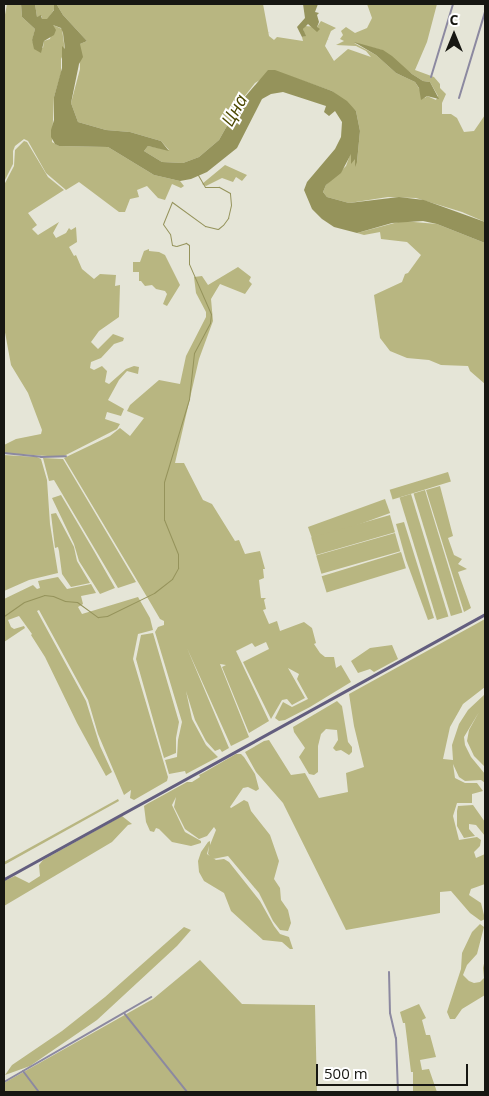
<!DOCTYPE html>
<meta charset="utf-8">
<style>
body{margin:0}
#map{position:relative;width:489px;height:1096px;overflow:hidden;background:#e5e5d7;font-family:"Open Sans",sans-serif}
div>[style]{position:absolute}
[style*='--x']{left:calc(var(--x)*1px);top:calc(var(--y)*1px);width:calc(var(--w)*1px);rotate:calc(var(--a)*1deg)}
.green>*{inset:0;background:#b8b681;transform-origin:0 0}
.water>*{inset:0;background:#95935b}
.stream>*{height:1px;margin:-0.5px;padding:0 0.5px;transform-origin:0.5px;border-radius:0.5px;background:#95935b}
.street>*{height:2px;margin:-1px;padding:0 1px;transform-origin:1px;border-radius:1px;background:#8c89a0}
.secondary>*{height:3px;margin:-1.5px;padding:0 1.5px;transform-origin:1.5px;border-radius:1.5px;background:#635e7f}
span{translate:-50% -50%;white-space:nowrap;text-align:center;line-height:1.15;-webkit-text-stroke:4px #fff;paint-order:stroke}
.water-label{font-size:18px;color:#4b4700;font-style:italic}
.frame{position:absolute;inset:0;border:5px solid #171712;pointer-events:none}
.north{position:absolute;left:429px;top:10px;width:50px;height:50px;-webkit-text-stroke:4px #fff;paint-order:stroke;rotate:0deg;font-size:14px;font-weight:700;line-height:20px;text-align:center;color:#171712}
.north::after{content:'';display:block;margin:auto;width:18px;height:22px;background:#171712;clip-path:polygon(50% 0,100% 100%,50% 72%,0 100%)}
.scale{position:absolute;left:316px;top:1064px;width:152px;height:22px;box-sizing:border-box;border:2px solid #171712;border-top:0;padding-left:6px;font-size:15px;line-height:18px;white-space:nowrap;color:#171712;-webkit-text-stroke:4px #fff;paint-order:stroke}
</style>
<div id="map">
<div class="green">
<i style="clip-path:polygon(7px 4px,21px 4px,22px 17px,35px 29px,32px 41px,43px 48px,44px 41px,50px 39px,53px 25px,62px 29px,65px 51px,61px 59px,61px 73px,54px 97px,52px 142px,59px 146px,108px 147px,154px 175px,180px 181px,184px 186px,181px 188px,172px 184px,165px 200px,158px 198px,147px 186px,137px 190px,139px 197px,130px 199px,125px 212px,119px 212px,79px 182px,66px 190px,46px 173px,28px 141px,24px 139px,15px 146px,13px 151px,13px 164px,4px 182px,4px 20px)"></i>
<i style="clip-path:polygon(evenodd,35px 4px,263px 4px,269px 36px,274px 40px,277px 37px,303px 41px,302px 37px,305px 36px,303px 29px,305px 26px,317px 27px,321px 21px,336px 28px,331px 31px,325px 46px,334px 61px,348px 49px,371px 57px,366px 51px,356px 46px,336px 45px,344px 41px,340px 39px,343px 35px,341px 31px,346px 27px,355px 33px,367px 28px,372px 18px,367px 4px,437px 4px,427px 42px,415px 70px,434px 77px,440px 84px,440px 88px,446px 94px,442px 103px,442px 114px,451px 114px,457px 118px,464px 132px,474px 131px,485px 115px,485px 222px,462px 212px,416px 198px,388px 197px,349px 203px,327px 197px,323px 192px,326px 185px,346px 166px,351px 152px,357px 162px,360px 131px,356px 111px,332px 91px,275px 71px,255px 83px,233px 111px,232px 117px,219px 140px,199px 157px,183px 163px,162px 162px,144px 151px,148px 146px,169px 150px,161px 141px,130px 132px,106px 130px,78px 122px,71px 103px,80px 69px,80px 44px,87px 41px,63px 15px,57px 5px,47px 20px,42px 19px,42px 16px,37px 17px,35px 4px,354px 43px,382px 50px,412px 74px,423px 81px,430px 82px,438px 96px,436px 100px,427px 96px,425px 98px,415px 82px,396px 73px,376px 55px,354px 43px)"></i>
<i style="clip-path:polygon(24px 141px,27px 142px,48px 177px,64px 190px,28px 213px,37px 225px,32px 229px,38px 235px,59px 222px,53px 233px,56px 238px,66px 233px,69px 228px,71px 230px,76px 227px,77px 242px,69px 247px,74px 256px,76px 255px,82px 269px,94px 279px,100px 274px,116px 275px,115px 286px,120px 285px,119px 317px,99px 331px,91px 342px,98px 349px,113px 334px,124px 338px,123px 341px,114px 344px,101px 358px,91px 362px,90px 368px,94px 370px,102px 366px,107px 371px,105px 382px,109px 384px,126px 369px,134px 366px,139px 367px,138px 374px,127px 371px,119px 380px,108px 400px,124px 409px,121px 416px,107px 412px,105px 419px,120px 424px,117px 429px,62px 457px,4px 453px,4px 445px,16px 439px,41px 434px,42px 430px,28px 393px,11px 365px,4px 327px,4px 185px,14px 166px,15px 150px)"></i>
<i style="clip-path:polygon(225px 165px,247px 175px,242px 181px,236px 177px,233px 182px,222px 178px,206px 186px,202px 184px)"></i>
<i style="clip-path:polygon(402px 221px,437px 224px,485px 243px,485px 384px,470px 371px,468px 366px,441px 365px,429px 360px,407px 358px,390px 351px,380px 338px,374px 295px,402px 282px,405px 274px,408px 273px,421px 255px,407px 242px,381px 239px,380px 232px,364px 235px,357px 233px)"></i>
<i style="clip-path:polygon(149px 249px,149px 251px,159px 252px,165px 255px,180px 285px,167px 306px,163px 304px,167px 294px,165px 291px,156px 289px,152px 285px,145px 286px,141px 281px,139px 281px,139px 272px,133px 272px,133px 262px,140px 262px,144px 251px)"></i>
<i style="clip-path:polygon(238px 267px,251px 277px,249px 281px,252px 284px,245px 294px,220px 284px,211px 299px,213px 321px,199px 359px,175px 463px,184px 463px,203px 500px,212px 504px,235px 541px,239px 540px,245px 554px,260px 551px,265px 569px,263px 569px,264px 578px,259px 580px,261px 598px,266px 598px,264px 600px,266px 609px,263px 610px,269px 624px,277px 621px,280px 631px,304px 622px,312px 628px,316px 643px,314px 644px,320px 653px,325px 657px,334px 657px,336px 668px,341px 665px,351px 682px,310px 707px,285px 720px,279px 721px,275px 718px,283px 702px,292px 707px,308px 699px,297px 679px,299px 674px,288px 668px,305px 698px,292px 705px,287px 699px,282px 700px,271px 719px,243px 662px,269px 649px,266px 642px,255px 647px,252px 643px,236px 651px,269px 721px,249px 733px,222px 667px,226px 665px,220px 664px,249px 737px,231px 746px,187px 648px,229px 748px,222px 752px,220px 749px,215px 751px,206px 741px,195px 720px,186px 691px,192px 719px,206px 745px,218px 757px,186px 774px,185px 771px,169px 774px,165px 760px,177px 757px,178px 740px,182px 722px,155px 632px,158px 627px,164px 625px,164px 621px,160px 619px,150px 602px,64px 458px,110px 436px,120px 428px,130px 436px,144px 418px,127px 411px,130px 405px,159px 380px,180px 384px,186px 356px,206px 317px,206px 312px,196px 293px,194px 277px,202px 276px,208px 285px)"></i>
<i style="clip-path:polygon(4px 455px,37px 457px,41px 459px,47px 480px,50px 524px,58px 573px,29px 580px,4px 591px)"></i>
<i style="clip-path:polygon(43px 458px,63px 459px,136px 582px,118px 588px,54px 480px,49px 481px)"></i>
<i style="left:448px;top:472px;width:10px;height:61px;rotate:73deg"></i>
<i style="clip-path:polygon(440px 486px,453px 536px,448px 538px,454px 555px,462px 559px,458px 564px,467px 569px,458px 572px,471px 608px,464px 612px,426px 490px)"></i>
<i style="left:425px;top:490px;width:128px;height:12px;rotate:73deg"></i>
<i style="left:411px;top:494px;width:128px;height:12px;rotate:73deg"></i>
<i style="clip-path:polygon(61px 495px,94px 551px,115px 588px,100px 594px,79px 561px,74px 544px,52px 498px)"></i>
<i style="left:385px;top:499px;width:15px;height:82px;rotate:70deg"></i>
<i style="clip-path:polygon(56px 513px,74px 547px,77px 561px,90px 583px,71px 587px,62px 574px,59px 551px,58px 547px,55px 548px,51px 514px)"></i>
<i style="left:390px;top:515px;width:18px;height:82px;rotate:74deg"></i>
<i style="clip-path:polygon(404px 522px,434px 618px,428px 620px,406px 560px,396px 524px)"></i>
<i style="left:395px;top:533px;width:19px;height:82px;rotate:74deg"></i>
<i style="left:401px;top:552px;width:17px;height:83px;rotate:73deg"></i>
<i style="clip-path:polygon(58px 577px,67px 589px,91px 584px,96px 593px,81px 596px,83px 604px,78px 607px,82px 614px,138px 597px,150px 618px,153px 630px,138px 634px,133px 659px,168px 777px,167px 781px,134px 800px,130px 798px,131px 790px,124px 795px,98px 734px,88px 700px,39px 610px,37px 611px,86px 701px,100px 746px,112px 772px,106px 776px,77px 723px,45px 657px,31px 635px,32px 634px,19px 616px,8px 620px,11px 627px,14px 629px,24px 626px,25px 628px,4px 642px,4px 599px,33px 585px,37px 589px,40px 588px,38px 581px)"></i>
<i style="clip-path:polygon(485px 619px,485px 687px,463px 704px,450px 727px,443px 759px,453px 760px,452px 745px,459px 724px,468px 710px,485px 694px,485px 767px,474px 756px,467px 741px,469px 730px,479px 712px,464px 737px,465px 745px,471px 757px,485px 774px,485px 783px,481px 780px,465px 781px,459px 777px,453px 764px,455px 778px,465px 783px,477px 783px,483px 791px,472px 794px,472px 803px,457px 803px,453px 816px,459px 840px,477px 837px,481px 840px,480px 846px,474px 852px,476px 858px,485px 854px,485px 884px,471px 889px,469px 895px,481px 903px,485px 919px,481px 921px,470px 913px,451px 891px,440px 892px,440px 913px,346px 930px,283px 803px,256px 772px,245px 752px,264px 741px,269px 740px,291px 775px,305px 773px,319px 798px,348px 792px,346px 773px,364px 767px,354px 726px,349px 694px)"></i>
<i style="clip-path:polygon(153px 633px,179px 722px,176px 738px,176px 753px,164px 758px,136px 659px,141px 635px)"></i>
<i style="clip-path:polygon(392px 645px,398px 659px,374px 672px,370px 669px,358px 673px,351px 661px,370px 648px)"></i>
<i style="clip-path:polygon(337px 701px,342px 706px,348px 742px,352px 747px,352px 752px,349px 755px,341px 750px,336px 751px,333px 748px,338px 740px,337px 730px,326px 729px,321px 734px,318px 746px,318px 772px,314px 775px,309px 774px,299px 757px,305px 748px,294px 732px,293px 727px)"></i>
<i style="clip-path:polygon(236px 754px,241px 754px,244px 757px,255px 774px,259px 789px,256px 791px,248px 787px,243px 788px,230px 807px,231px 808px,244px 800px,248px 802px,251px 811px,270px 835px,279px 861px,274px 879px,280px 888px,281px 900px,288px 910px,291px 923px,288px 931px,280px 930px,273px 921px,259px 893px,228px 856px,213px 859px,208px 854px,209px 846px,207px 854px,216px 860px,224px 859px,229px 862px,260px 901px,274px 926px,280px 934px,289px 937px,293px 949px,290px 949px,282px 942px,263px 940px,231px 911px,224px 893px,204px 881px,199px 872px,198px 861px,201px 852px,208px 842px,210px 841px,210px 845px,216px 830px,214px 827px,207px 836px,199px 839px,185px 829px,174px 807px,176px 797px,172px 805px,182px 826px,185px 832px,201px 841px,201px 843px,191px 846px,172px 842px,159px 829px,156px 828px,154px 832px,150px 831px,146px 822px,144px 806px,147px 804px,187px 782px,192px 782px,200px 777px,199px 775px,203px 773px)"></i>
<i style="clip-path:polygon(118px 799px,119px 801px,4px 865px,4px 862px)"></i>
<i style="clip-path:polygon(473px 805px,485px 822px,485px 836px,476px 825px,469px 824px,469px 829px,475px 836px,464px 838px,457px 826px,457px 811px,458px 806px)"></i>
<i style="clip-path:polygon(122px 816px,132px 824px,128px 825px,112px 842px,4px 906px,4px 881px,15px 876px,29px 883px,40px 876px,39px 865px,43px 860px)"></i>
<i style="clip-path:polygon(480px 924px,484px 927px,477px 954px,467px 965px,463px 975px,469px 981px,474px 983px,480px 982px,484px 978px,483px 968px,485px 959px,485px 995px,462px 1009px,455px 1019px,450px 1019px,447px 1012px,461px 969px,462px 953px,472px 932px)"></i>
<i style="clip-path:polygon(184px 927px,191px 930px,177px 946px,97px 1020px,30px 1066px,5px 1075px,12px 1065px,62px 1031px,105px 997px)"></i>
<i style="clip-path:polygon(200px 960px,242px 1004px,315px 1005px,317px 1092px,4px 1092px,4px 1083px,153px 999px)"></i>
<i style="clip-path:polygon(419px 1004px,426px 1018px,422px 1020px,426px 1035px,430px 1035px,436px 1057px,420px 1060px,422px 1070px,429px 1069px,437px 1092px,413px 1092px,413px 1072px,411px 1072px,405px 1023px,403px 1023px,400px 1012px)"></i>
</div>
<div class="water">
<i style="clip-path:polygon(21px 4px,35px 4px,37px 17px,41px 15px,42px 19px,47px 19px,54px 10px,54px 5px,57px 5px,63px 15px,87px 41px,80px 44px,83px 57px,79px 64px,71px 103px,78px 122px,106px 130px,130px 132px,161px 141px,169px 151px,148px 146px,144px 151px,162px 162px,183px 163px,199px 157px,219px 140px,232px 117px,233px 111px,268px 70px,275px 70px,332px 91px,347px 101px,356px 111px,360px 131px,357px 162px,355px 167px,355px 159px,351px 164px,351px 154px,341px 173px,326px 185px,323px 192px,327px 197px,349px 203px,399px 197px,424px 200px,485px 222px,485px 243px,437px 224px,423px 221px,392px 223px,357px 233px,334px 227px,322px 219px,312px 209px,304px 190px,307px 182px,335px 149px,341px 137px,342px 122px,335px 111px,329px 116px,324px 112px,326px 106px,283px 92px,271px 94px,262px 99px,237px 148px,207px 172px,191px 179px,180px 181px,154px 175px,108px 147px,59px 146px,55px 144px,51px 137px,51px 130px,54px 120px,54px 97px,62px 68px,62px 46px,65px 49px,63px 33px,61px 28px,53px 25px,56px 30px,54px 35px,44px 41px,41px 53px,34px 49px,32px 40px,35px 29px,22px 17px)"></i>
<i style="clip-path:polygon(303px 4px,318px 4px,315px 12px,319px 13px,317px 15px,319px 22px,317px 27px,320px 29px,317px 32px,308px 24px,303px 29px,306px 36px,302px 37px,297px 27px,305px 18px)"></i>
<i style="clip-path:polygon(354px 42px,383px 50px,392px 56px,412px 74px,423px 81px,430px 82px,439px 99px,427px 96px,421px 100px,419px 88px,415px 82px,396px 73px,376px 55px)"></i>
</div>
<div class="stream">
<i style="--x:4;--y:616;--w:24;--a:-35"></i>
<i style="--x:24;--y:602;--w:21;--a:-19"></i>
<i style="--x:44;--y:595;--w:9;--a:6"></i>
<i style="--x:53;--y:596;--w:13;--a:23"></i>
<i style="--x:65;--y:601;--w:12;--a:5"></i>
<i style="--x:77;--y:602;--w:26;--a:36"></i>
<i style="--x:98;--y:617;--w:9;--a:-6"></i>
<i style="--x:107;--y:616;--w:52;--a:-26.1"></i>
<i style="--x:154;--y:593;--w:23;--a:-38"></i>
<i style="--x:172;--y:579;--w:13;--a:-61"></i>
<i style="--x:178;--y:568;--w:14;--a:-90"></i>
<i style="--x:178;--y:554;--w:37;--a:-112"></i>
<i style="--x:164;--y:520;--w:38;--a:-90"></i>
<i style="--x:164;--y:482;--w:87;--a:-73.2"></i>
<i style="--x:189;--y:399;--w:46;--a:-83.8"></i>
<i style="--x:194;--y:353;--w:34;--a:-62"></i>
<i style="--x:210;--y:323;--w:9;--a:-84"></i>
<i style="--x:211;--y:314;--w:55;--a:-113.7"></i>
<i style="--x:189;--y:264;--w:19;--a:-90"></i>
<i style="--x:189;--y:245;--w:4;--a:-146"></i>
<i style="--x:186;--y:243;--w:10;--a:163"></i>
<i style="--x:176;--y:246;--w:4;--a:-166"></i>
<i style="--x:172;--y:245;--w:11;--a:-100"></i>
<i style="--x:170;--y:234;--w:12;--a:-125"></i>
<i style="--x:163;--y:224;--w:24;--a:-68"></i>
<i style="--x:172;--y:202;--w:41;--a:36"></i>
<i style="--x:205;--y:226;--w:13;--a:13"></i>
<i style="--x:218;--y:229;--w:6;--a:-39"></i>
<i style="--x:223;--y:225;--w:9;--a:-54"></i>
<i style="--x:228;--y:218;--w:13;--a:-77"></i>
<i style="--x:231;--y:205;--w:12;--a:-95"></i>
<i style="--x:230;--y:193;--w:13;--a:-151"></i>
<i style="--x:219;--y:187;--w:14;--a:180"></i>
<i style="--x:205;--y:187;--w:14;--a:-120"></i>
</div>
<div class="street">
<i style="--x:431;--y:77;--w:76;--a:-73.2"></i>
<i style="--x:459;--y:98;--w:90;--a:-73.2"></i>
<i style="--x:4;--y:453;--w:37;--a:6"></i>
<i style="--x:41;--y:457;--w:25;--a:-2"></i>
<i style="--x:389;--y:972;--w:41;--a:88.6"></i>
<i style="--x:390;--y:1013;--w:26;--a:77"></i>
<i style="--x:396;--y:1038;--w:54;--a:87.9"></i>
<i style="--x:124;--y:1013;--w:101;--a:51.4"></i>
<i style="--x:23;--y:1071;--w:26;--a:53"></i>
<i style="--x:4;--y:1082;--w:170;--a:-30"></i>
</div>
<div class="secondary">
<i style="--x:4;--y:879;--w:549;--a:-28.85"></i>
</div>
<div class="water-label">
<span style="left:234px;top:110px;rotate:-61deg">Цна</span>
</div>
<div class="frame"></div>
<div class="north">С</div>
<div class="scale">500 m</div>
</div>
